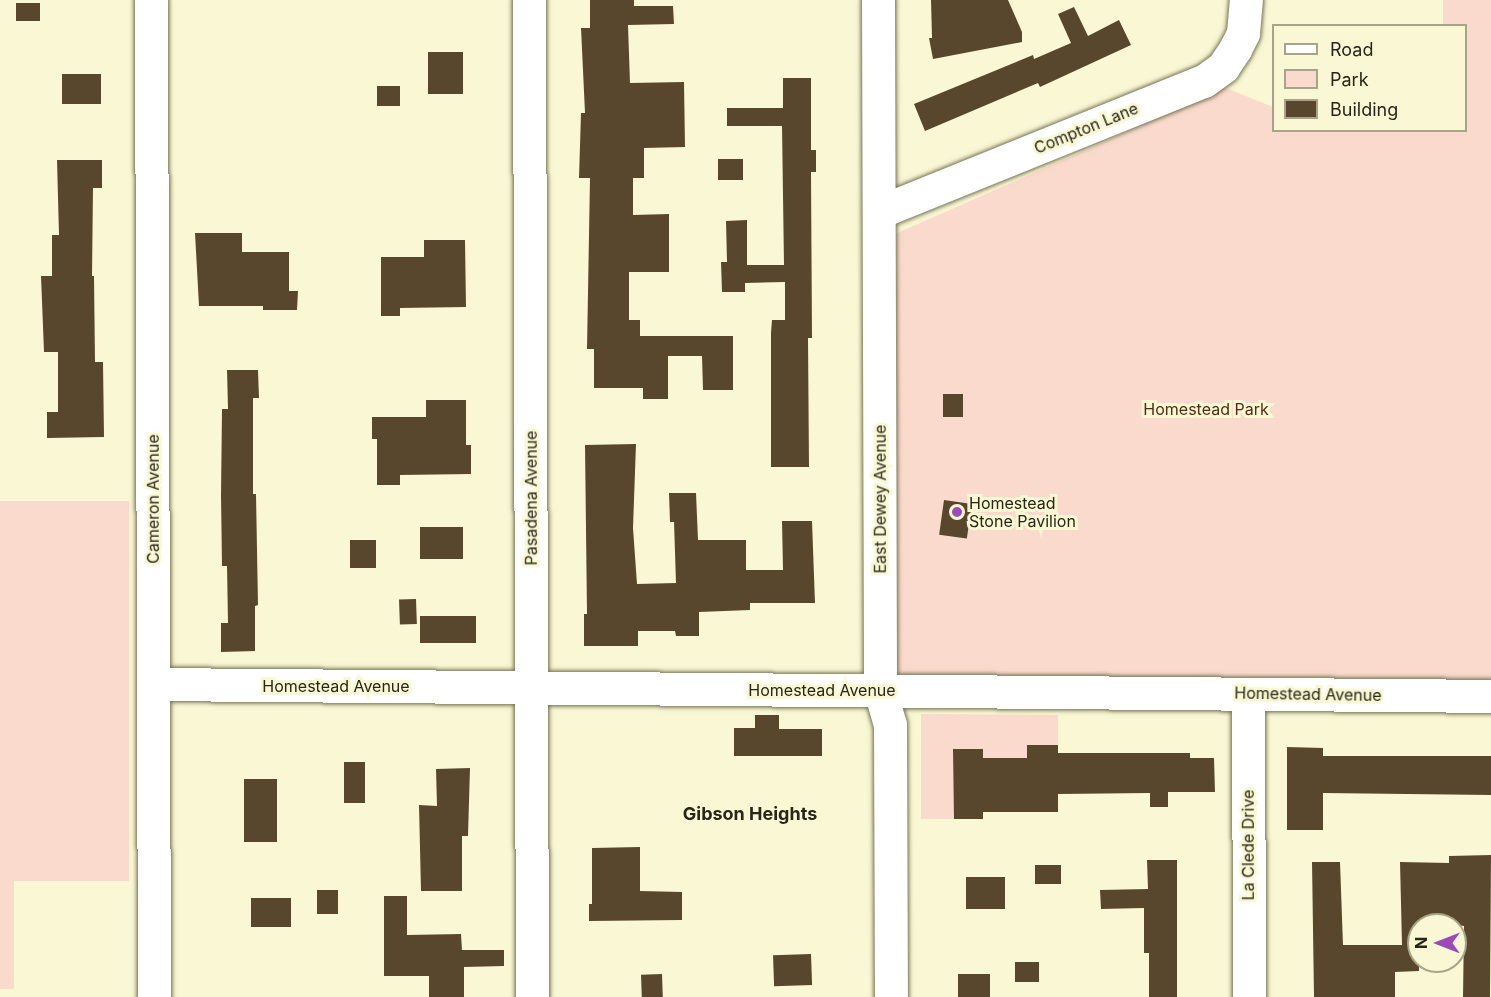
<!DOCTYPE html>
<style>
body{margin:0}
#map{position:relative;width:1491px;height:997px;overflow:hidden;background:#faf8d4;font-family:Inter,sans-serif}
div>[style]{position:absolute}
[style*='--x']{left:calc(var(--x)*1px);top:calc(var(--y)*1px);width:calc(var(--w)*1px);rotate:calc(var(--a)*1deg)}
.green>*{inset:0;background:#fadacc}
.building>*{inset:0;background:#59472d;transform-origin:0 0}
.roads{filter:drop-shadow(0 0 2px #767455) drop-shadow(0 0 2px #767455)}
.minor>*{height:33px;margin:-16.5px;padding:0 16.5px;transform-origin:16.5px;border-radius:16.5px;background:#fff}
.dots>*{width:16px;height:16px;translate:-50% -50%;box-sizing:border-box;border:3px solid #faf8d4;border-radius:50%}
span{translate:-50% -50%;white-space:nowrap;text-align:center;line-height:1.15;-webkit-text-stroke:6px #faf8d4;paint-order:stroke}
.street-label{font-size:16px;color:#272619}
.park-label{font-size:16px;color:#552a16}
.poi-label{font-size:16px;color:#272619}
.left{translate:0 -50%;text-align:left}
.neighbourhood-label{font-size:18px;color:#272619;font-weight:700}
.legend{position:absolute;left:1272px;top:24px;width:195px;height:108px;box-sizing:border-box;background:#faf8d4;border:2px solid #a6a489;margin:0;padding:8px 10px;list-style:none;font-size:18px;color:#272619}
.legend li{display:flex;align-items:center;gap:12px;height:30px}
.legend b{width:30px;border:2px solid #a6a489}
.north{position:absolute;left:1407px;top:913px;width:60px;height:60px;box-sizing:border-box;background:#faf8d4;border:2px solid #a6a489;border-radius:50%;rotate:270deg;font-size:16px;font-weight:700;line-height:24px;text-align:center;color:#272619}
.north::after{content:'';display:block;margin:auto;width:21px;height:27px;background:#9c4aba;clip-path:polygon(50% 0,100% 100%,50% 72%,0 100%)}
</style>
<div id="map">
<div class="green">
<i style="clip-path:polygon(1443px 0,1491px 0,1491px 696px,880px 690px,888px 237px,1209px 96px,1221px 86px,1273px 107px,1274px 130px,1466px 130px,1466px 26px,1443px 25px)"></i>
<i style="clip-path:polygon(0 501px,129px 501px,129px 881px,14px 881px,14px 989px,0 989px)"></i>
<i style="clip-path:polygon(921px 714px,1058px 715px,1058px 745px,1027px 745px,1027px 758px,983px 758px,983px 749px,954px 749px,954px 819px,921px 819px)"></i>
</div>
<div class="building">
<i style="clip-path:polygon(590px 0,634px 0,634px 6px,673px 6px,674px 24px,628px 25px,630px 83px,684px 82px,685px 147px,644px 148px,644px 178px,633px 178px,633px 215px,669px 214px,669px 272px,629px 272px,629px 320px,640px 320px,640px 336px,733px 336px,733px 390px,703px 390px,702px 356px,668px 356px,668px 399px,643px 399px,643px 388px,594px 388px,594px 349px,587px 349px,590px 178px,579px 178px,581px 113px,585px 113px,581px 28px,590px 28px)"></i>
<i style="clip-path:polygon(931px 0,1008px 0,1022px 32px,1022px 42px,933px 59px,929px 38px,932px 38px)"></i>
<i style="left:16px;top:3px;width:24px;height:18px"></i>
<i style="clip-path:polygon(1074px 7px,1088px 36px,1119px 20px,1131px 45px,1040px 87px,1038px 83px,925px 131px,914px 104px,1033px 55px,1034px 59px,1071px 43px,1058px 14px)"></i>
<i style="left:428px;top:52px;width:35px;height:42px"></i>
<i style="left:101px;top:74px;width:30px;height:39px;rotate:90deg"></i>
<i style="clip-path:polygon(783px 78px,811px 78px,811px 150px,816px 150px,816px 172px,811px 172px,812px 338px,808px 338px,809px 467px,771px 467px,771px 333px,772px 320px,785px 320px,785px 282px,745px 283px,745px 292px,722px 292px,721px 262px,727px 262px,726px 221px,747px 220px,747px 265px,784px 265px,782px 126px,727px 126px,727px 108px,783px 108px)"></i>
<i style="left:377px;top:86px;width:23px;height:20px"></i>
<i style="left:718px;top:159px;width:25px;height:21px"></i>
<i style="clip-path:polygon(57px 160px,102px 160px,102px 188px,93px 188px,92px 276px,94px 276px,95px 362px,103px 362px,104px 437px,47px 438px,47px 412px,58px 412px,58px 352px,44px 352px,41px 276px,52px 276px,52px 235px,59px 235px)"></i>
<i style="clip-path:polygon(195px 233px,242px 233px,242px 252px,289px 252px,289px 291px,298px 291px,297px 310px,263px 310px,263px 306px,199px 306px)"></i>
<i style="clip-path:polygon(424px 240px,465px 240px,466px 307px,400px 308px,400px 316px,381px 316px,381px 257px,424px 257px)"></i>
<i style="clip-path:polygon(227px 370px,258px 370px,259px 398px,253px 398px,253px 494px,256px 494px,258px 605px,255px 606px,255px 651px,221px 652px,221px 623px,228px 623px,227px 566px,222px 566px,221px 495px,222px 409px,228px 409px)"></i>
<i style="left:943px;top:394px;width:20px;height:23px"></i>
<i style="clip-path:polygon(426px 400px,466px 400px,466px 445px,471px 445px,471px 474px,400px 475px,400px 485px,377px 485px,377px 439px,372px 439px,372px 417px,426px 417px)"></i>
<i style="clip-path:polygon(636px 444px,633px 528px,637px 584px,676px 583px,674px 522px,670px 522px,669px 493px,696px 493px,698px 540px,746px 540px,746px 570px,783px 570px,782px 521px,812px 521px,815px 603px,750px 603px,750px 610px,699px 612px,699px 636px,676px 636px,675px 631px,638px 631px,638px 646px,584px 646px,584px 614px,587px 614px,585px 445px)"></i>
<i style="left:944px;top:500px;width:28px;height:35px;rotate:8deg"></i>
<i style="left:463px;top:527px;width:32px;height:43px;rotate:90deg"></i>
<i style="left:350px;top:540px;width:26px;height:28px"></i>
<i style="left:416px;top:599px;width:25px;height:17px;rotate:88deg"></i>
<i style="left:476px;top:616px;width:27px;height:56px;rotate:90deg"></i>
<i style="clip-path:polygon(755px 715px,779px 715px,779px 729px,822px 729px,822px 756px,734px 756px,734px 728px,755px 728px)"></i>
<i style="clip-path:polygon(1027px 745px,1058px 745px,1058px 753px,1190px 753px,1190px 758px,1214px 758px,1215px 792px,1168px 792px,1168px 807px,1150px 807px,1150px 793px,1058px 794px,1058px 812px,983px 812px,983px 819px,954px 819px,953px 749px,983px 749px,983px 758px,1027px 758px)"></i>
<i style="clip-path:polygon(1287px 747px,1323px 748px,1323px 756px,1491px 756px,1491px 795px,1323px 793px,1323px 830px,1287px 830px)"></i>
<i style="left:344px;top:762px;width:21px;height:41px"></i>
<i style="clip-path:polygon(470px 768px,468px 836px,462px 836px,462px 891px,421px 891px,419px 805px,437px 806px,436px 769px)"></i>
<i style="left:244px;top:779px;width:33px;height:63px"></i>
<i style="clip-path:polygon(640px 847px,640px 891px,682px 892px,682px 920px,589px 921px,589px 904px,592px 904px,592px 848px)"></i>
<i style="clip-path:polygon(1491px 855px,1490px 997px,1463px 997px,1464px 926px,1455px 925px,1419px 925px,1419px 971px,1395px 972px,1395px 997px,1314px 997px,1312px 862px,1340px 862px,1343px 945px,1402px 945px,1400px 862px,1449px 863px,1449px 856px)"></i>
<i style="clip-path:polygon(1147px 860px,1177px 860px,1177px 997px,1149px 997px,1149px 953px,1144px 953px,1144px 908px,1101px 909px,1100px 890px,1148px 889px)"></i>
<i style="left:1035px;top:865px;width:26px;height:19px"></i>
<i style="left:966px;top:877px;width:39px;height:32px"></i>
<i style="left:317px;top:890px;width:21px;height:24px"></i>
<i style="clip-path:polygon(384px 896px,407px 896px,407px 935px,461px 934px,462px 950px,504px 950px,504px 966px,464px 967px,464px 997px,429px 997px,429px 976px,384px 976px)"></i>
<i style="left:251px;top:898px;width:40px;height:29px"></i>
<i style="left:811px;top:954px;width:31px;height:38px;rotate:88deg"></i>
<i style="left:1015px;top:962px;width:24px;height:20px"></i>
<i style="left:662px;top:974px;width:23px;height:21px;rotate:88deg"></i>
<i style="left:958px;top:974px;width:32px;height:23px"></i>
</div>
<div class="roads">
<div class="minor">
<i style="--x:151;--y:0;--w:997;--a:89.83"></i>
<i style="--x:529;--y:0;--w:997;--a:89.83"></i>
<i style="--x:878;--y:0;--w:690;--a:89.83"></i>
<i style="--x:880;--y:690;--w:35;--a:74"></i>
<i style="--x:890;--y:724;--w:273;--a:89.8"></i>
<i style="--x:879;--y:212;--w:350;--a:-22"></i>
<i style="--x:1204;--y:81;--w:24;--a:-36"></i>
<i style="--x:1223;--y:67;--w:22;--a:-56"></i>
<i style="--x:1235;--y:49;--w:18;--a:-63"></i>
<i style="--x:1243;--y:33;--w:33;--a:-85"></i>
<i style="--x:153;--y:684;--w:1338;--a:0.51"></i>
<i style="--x:1248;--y:694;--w:303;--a:89.8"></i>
</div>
</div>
<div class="dots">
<i style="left:957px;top:512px;background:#9c4aba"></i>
</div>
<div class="street-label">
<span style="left:1086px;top:128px;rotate:-22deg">Compton Lane</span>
<span style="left:531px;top:498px;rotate:-90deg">Pasadena Avenue</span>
<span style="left:153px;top:499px;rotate:-90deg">Cameron Avenue</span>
<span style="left:880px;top:499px;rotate:-90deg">East Dewey Avenue</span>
<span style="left:336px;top:686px">Homestead Avenue</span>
<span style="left:822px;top:690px">Homestead Avenue</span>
<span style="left:1308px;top:694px;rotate:1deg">Homestead Avenue</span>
<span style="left:1248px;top:845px;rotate:-90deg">La Clede Drive</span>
</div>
<div class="park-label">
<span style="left:1206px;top:409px">Homestead Park</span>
</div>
<div class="poi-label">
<span class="left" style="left:969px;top:512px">Homestead<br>Stone Pavilion</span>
</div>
<div class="neighbourhood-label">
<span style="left:750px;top:814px">Gibson Heights</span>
</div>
<ul class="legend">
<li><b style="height:8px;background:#fff"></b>Road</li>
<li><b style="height:16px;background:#fadacc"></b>Park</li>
<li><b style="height:16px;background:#59472d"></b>Building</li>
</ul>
<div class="north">N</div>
</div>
